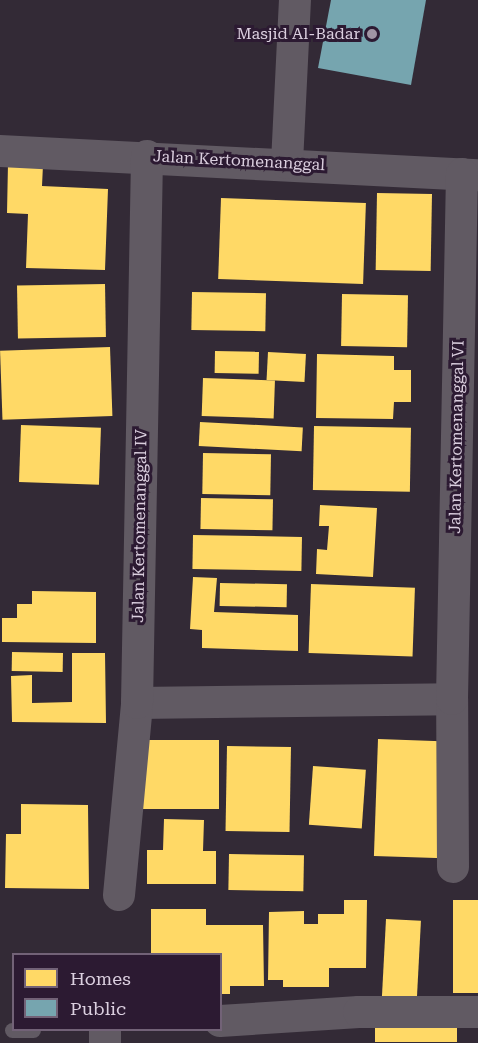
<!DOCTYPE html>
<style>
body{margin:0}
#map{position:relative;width:478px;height:1043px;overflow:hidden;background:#332a36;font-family:"Roboto Serif",serif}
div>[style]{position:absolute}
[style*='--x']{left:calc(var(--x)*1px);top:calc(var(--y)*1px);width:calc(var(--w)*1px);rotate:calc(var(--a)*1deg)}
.homes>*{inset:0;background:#ffd966;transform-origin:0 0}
.public>*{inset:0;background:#76a5af}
.service>*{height:15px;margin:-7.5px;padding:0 7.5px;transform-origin:7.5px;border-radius:7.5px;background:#615a63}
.minor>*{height:32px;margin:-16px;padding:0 16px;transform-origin:16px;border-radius:16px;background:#615a63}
.dots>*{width:16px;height:16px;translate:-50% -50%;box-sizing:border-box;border:3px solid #2c1a32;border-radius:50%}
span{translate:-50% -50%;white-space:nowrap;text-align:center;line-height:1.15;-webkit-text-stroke:6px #2c1a32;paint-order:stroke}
.poi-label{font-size:16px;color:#dbcfdf}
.right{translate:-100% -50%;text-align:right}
.street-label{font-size:16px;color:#dbcfdf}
.legend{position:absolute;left:12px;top:953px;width:210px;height:78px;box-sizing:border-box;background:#2c1a32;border:2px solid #726277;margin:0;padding:8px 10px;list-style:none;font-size:18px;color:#dbcfdf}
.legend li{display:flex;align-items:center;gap:12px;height:30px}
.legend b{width:30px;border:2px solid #726277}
</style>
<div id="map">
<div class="homes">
<i style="clip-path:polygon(8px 163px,43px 165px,42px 186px,108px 189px,105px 270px,26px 268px,28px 214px,7px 213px)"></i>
<i style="left:377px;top:193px;width:55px;height:77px;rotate:1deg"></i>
<i style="left:221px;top:198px;width:145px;height:81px;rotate:2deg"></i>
<i style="left:105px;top:284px;width:53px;height:88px;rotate:89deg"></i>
<i style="left:192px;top:292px;width:74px;height:38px;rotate:1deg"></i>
<i style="left:342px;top:294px;width:66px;height:52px;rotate:1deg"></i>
<i style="left:110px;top:347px;width:69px;height:110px;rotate:88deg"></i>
<i style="left:215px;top:351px;width:44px;height:22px;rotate:1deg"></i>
<i style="left:268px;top:352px;width:38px;height:28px;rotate:3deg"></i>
<i style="clip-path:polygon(317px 354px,394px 356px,394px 370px,411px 370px,411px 402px,394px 402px,393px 419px,316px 418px)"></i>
<i style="left:203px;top:378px;width:72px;height:38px;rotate:2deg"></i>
<i style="left:200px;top:422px;width:103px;height:24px;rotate:3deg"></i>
<i style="left:21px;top:425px;width:80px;height:57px;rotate:2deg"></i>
<i style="left:314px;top:426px;width:97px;height:64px;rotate:1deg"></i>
<i style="left:203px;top:453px;width:68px;height:41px;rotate:1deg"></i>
<i style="left:201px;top:498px;width:72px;height:31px;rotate:1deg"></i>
<i style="clip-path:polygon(320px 505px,377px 508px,373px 577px,316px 574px,317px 549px,327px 550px,329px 526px,319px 526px)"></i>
<i style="left:193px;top:535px;width:109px;height:34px;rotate:1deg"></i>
<i style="clip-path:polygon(193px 577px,217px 578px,214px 612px,298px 615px,298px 651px,202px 648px,202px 630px,190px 629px)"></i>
<i style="left:220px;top:583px;width:67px;height:23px;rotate:1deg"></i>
<i style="left:311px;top:584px;width:104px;height:69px;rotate:2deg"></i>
<i style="clip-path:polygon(32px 591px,96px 592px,96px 643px,2px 642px,2px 618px,17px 618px,17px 604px,32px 604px)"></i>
<i style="left:12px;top:652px;width:51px;height:19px;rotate:1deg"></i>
<i style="clip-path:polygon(72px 653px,105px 653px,106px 723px,12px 722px,11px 676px,32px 675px,32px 703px,72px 702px)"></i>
<i style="left:378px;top:739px;width:70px;height:117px;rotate:2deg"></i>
<i style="left:141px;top:740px;width:78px;height:69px"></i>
<i style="left:227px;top:746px;width:64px;height:85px;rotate:1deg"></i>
<i style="left:313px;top:766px;width:53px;height:59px;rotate:4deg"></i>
<i style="clip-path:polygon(21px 804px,88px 805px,89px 889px,5px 888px,6px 834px,21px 834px)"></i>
<i style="clip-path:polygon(164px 819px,204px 820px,203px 851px,216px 851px,216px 884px,147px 884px,147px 850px,163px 850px)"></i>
<i style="left:229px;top:854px;width:75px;height:36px;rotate:1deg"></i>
<i style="clip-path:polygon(344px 900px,367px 900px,366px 968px,329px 968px,329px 987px,283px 987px,283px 980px,268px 980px,269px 912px,304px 911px,304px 924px,318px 924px,318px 914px,344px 914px)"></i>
<i style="left:453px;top:900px;width:25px;height:93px"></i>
<i style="clip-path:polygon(151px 909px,206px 909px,206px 925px,263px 925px,264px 986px,230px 986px,230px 994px,220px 994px,220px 954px,151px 954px)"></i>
<i style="left:386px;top:919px;width:35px;height:84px;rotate:3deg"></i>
<i style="left:375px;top:1018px;width:82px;height:24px"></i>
</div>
<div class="public">
<i style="clip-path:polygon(331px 0,426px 0,411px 85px,318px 68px)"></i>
</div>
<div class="service">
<i style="--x:12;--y:1030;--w:21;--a:0"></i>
</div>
<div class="minor">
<i style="--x:0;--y:151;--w:479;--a:2.9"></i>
<i style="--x:287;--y:163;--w:163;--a:-87.2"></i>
<i style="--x:137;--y:703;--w:315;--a:-0.7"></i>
<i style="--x:453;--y:867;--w:168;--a:-90.3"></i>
<i style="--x:452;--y:699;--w:525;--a:-88.91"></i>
<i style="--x:119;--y:895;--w:193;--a:-84.6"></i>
<i style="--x:137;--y:703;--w:547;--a:-88.95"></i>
<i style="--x:220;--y:1021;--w:139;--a:-3.7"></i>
<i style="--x:359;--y:1012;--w:119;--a:0"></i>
<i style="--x:105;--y:1030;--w:13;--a:90"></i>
</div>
<div class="dots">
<i style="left:372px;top:34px;background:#a095a4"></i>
</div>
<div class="poi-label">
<span class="right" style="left:360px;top:34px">Masjid Al-Badar</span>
</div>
<div class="street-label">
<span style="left:239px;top:161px;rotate:3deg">Jalan Kertomenanggal</span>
<span style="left:457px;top:437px;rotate:-89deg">Jalan Kertomenanggal VI</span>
<span style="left:140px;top:526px;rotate:-89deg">Jalan Kertomenanggal IV</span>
</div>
<ul class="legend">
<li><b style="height:16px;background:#ffd966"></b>Homes</li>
<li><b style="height:16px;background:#76a5af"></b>Public</li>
</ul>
</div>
